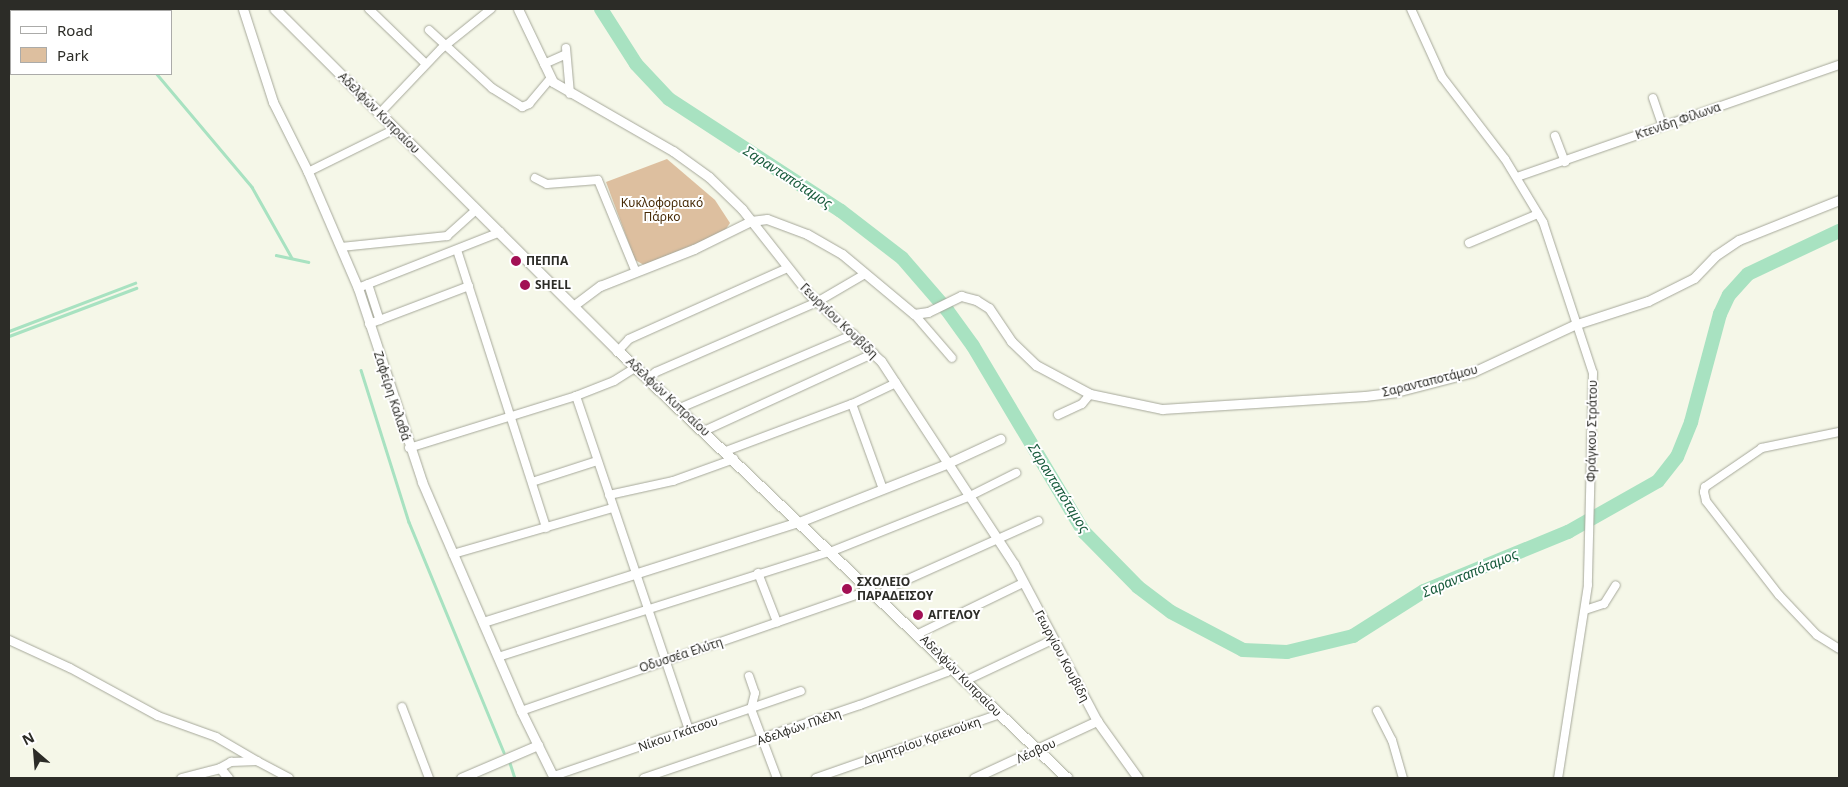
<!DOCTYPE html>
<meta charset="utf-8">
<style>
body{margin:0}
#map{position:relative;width:1848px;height:787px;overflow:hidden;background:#f5f7e8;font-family:"Noto Sans",sans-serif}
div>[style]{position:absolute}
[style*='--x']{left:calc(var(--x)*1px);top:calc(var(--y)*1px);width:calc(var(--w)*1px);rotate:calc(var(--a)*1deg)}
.green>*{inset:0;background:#ddbf9f}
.stream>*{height:2.5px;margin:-1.25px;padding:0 1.25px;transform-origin:1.25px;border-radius:1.25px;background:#a8e2c1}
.river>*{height:14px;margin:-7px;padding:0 7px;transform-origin:7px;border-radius:7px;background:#a8e2c1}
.roads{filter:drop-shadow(0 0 1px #a6a89a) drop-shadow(0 0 1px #a6a89a)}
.minor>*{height:8px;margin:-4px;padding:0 4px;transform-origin:4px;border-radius:4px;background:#fff}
.tertiary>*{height:9px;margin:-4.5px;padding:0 4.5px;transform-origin:4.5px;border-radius:4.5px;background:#fff}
.secondary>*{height:10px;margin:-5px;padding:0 5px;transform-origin:5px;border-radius:5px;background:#fff}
.dots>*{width:14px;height:14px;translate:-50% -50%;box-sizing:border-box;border:2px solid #fff;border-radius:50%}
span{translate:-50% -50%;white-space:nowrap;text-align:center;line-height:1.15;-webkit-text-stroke:4px #fff;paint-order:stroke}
.street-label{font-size:12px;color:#2c2c27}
.park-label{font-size:12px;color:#462a06}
.poi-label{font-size:12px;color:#2c2c27;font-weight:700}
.left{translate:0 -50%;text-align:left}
.water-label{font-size:14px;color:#185b3c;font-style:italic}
.frame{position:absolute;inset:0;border:10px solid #2c2c27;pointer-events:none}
.legend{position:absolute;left:10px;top:10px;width:162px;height:65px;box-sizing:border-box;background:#fff;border:1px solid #ababa9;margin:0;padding:6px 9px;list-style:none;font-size:15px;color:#2c2c27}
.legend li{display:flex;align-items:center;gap:10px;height:25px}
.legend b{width:25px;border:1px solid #ababa9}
.north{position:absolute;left:10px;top:727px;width:50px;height:50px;-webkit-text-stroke:4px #fff;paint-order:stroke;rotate:333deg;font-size:14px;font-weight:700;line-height:20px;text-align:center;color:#2c2c27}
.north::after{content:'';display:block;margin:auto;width:18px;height:22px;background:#2c2c27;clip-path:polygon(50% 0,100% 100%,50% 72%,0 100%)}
</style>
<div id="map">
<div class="green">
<i style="clip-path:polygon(667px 159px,715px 200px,730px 223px,724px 232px,644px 265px,635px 260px,606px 182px)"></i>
</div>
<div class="stream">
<i style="--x:62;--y:9;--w:4;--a:27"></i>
<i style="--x:157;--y:74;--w:148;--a:49.9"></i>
<i style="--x:252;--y:187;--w:81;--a:60.6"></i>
<i style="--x:276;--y:255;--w:33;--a:12"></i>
<i style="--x:9;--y:331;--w:135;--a:-20.9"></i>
<i style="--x:9;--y:336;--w:136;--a:-20.7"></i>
<i style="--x:361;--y:370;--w:159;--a:72.5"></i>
<i style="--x:409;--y:522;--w:249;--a:67.6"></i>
<i style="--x:510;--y:763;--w:16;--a:72"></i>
</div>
<div class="river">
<i style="--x:601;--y:9;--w:65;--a:57.5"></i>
<i style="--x:636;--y:64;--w:48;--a:46.7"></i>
<i style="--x:669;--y:99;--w:205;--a:33.1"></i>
<i style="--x:841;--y:211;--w:77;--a:37.6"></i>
<i style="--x:902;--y:258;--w:69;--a:49.1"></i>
<i style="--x:947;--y:310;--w:44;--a:54.2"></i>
<i style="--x:973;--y:346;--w:217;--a:59.2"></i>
<i style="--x:1084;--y:532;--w:77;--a:45.5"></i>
<i style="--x:1138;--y:587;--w:41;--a:37.1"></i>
<i style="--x:1171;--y:612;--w:81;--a:27.8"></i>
<i style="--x:1243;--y:650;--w:44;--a:2.6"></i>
<i style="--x:1287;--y:652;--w:68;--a:-13.6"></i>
<i style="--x:1353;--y:636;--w:84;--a:-32.4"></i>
<i style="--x:1424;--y:591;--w:156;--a:-22.3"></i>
<i style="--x:1568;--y:532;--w:103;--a:-29.5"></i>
<i style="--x:1658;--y:481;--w:31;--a:-52"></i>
<i style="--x:1677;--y:457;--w:38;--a:-68"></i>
<i style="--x:1691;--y:422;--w:112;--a:-75"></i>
<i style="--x:1720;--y:314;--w:21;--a:-65"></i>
<i style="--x:1729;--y:295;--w:28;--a:-48"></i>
<i style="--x:1748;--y:274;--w:101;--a:-25.3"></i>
</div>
<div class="roads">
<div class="minor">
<i style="--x:369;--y:9;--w:79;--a:44"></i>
<i style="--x:1411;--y:9;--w:75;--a:65.5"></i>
<i style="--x:1442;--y:77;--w:103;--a:52.5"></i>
<i style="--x:1505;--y:159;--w:74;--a:58.9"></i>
<i style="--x:1543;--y:222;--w:159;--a:71.7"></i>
<i style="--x:1593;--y:373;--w:212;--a:91.4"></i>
<i style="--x:1588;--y:585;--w:195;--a:98.8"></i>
<i style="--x:429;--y:30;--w:86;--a:42.6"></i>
<i style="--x:492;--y:88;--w:36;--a:32"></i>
<i style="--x:522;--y:107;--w:8;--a:-23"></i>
<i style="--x:529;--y:104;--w:34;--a:-50"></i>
<i style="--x:566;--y:48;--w:46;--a:85"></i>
<i style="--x:544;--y:64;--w:24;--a:-24"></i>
<i style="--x:1653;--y:98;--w:28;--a:71"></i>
<i style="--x:379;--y:114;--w:90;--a:-46.4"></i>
<i style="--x:441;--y:49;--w:64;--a:-38.7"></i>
<i style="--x:1555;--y:136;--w:28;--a:69"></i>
<i style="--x:308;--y:172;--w:97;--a:-26.3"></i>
<i style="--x:1517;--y:177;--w:341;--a:-19.2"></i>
<i style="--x:535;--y:178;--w:13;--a:27"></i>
<i style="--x:547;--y:184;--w:51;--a:-4.5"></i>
<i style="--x:598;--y:180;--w:100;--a:67.6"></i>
<i style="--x:1469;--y:243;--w:75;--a:-22.8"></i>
<i style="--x:341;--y:247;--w:107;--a:-5.9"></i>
<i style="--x:447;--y:236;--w:40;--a:-42"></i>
<i style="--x:457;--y:250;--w:292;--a:72.2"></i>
<i style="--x:368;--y:284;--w:38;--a:72"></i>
<i style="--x:358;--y:288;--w:153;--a:-21.5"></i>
<i style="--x:914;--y:314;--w:58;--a:49.2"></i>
<i style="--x:369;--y:324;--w:107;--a:-20.8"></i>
<i style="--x:618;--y:351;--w:16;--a:-47"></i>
<i style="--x:629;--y:339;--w:174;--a:-24.1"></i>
<i style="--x:648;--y:378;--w:10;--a:-37"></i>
<i style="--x:656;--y:372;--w:176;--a:-23.5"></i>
<i style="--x:817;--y:302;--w:56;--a:-30.3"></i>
<i style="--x:576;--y:396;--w:352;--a:71.3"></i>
<i style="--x:852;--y:404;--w:90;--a:70"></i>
<i style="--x:680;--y:408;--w:189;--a:-23"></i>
<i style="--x:1058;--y:415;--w:26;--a:-25"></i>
<i style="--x:1082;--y:404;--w:13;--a:-51"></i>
<i style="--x:704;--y:431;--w:187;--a:-24.6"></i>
<i style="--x:1839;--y:432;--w:79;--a:168.3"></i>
<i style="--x:1762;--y:448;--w:69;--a:145.6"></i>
<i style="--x:1705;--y:487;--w:5;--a:101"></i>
<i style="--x:1704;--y:492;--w:9;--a:77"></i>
<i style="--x:1706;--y:501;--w:119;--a:52.2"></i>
<i style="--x:1779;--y:595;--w:55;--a:46.5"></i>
<i style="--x:1817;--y:635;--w:26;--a:32"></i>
<i style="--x:409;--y:448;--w:175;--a:-17.3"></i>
<i style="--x:576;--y:396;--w:41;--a:-21.5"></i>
<i style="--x:614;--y:381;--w:26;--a:-32"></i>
<i style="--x:726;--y:451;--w:134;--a:-20.5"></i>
<i style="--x:852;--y:404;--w:49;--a:-25.5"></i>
<i style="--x:532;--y:482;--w:68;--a:-17.9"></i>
<i style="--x:609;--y:495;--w:66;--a:-12.3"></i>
<i style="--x:673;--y:481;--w:65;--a:-19.8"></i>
<i style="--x:453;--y:554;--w:166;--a:-16.1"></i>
<i style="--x:758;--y:573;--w:53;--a:68.8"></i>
<i style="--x:880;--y:598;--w:11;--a:-56"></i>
<i style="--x:886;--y:589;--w:167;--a:-24.1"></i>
<i style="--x:1585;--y:610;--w:20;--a:-18"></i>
<i style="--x:1604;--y:604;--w:22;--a:-58"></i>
<i style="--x:918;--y:634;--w:117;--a:-25.9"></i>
<i style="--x:9;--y:640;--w:67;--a:24.7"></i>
<i style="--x:70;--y:668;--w:100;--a:28.6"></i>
<i style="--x:158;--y:716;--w:62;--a:19.9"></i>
<i style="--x:216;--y:737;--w:48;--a:30.3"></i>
<i style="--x:498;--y:657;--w:348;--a:-17.6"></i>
<i style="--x:830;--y:552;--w:149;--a:-21.7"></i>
<i style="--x:968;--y:497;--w:54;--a:-26.6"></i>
<i style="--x:749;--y:676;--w:18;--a:71"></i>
<i style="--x:755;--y:693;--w:16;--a:104"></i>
<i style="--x:751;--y:709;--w:74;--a:69.4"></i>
<i style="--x:965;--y:681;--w:96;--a:-25.2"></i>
<i style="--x:402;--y:707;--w:76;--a:69.2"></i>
<i style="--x:521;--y:711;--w:369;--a:-19.1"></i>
<i style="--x:1377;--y:711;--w:33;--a:63"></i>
<i style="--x:1392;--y:740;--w:40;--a:74"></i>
<i style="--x:220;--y:768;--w:13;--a:-29"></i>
<i style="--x:231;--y:762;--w:26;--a:-2"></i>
<i style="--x:257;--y:761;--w:36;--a:28"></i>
<i style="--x:554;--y:776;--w:261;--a:-19"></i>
<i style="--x:644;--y:778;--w:228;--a:-18.7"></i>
<i style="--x:860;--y:705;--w:93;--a:-20.8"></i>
<i style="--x:947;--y:672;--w:6;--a:-45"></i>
<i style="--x:816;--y:778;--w:195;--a:-19.2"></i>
</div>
<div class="tertiary">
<i style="--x:243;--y:9;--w:98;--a:72.1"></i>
<i style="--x:273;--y:102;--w:78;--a:63.4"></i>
<i style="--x:308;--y:172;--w:126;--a:66.7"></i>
<i style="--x:358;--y:288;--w:204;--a:71.7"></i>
<i style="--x:422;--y:482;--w:249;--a:66.6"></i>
<i style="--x:521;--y:711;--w:75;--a:63.8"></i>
<i style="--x:518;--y:9;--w:81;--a:64.4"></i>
<i style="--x:553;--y:82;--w:138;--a:29.9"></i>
<i style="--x:673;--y:151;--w:44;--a:35.8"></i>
<i style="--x:709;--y:177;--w:46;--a:44.1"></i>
<i style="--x:742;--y:209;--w:107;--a:51.8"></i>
<i style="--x:808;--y:293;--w:100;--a:43"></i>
<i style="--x:881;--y:361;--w:243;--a:56.8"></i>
<i style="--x:1014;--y:564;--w:178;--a:62.1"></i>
<i style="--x:1097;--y:721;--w:70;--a:54.3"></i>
<i style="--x:573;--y:306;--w:34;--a:-37"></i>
<i style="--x:600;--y:286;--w:101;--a:-21.5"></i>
<i style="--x:694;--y:249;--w:64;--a:-26.2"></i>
<i style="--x:751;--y:221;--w:16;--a:-7"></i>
<i style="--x:767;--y:219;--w:43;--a:20.6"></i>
<i style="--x:807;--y:234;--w:40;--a:29.7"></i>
<i style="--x:842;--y:254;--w:94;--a:39.8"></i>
<i style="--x:914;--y:314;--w:14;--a:-8"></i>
<i style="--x:928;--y:312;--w:37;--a:-26"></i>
<i style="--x:961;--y:296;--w:16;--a:15"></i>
<i style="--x:976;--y:300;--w:15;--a:32"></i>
<i style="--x:989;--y:308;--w:40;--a:56"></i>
<i style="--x:1011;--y:341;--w:35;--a:44"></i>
<i style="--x:1036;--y:365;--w:61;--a:28.2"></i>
<i style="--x:1090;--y:394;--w:74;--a:11.8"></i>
<i style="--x:1162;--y:409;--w:203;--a:-3.7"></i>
<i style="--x:1365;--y:396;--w:31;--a:-7"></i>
<i style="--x:1396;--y:392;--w:80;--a:-14.6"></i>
<i style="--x:1473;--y:372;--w:111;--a:-25"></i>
<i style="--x:1574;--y:325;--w:78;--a:-18"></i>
<i style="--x:1648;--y:301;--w:51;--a:-26.6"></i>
<i style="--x:1694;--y:278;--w:30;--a:-46"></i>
<i style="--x:1715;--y:256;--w:29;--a:-34"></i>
<i style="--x:1739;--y:240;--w:108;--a:-21.8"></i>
<i style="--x:483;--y:622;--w:331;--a:-17.6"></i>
<i style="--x:799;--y:522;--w:158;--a:-21.5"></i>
<i style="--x:946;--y:464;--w:60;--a:-24.8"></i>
<i style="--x:181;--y:778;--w:40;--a:-14.4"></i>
<i style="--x:220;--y:768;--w:13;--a:51"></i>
<i style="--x:461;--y:778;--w:84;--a:-23.2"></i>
<i style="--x:974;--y:778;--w:136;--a:-24.9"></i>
</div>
<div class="secondary">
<i style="--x:275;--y:9;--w:484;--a:44.9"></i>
<i style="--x:618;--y:351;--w:620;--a:43.56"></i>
</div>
</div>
<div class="dots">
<i style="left:516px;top:261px;background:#a21054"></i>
<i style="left:525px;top:285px;background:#a21054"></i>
<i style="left:847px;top:589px;background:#a21054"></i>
<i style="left:918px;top:615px;background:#a21054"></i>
</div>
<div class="street-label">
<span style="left:379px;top:113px;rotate:45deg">Αδελφών Κυπραίου</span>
<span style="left:1678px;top:121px;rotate:-19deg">Κτενίδη Φίλωνα</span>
<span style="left:839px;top:321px;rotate:44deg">Γεωργίου Κουβίδη</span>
<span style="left:1430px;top:381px;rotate:-14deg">Σαρανταποτάμου</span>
<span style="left:392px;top:396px;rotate:72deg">Ζαφείρη Καλαθά</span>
<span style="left:668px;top:397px;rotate:43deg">Αδελφών Κυπραίου</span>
<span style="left:1592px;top:431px;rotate:-89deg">Φράγκου Στράτου</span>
<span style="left:681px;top:655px;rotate:-18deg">Οδυσσέα Ελύτη</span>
<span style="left:1062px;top:656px;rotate:62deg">Γεωργίου Κουβίδη</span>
<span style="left:961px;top:676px;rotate:45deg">Αδελφών Κυπραίου</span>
<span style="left:799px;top:727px;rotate:-19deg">Αδελφών Πλέλη</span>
<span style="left:678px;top:734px;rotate:-19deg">Νίκου Γκάτσου</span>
<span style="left:922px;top:741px;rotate:-19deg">Δημητρίου Κριεκούκη</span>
<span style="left:1036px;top:751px;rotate:-25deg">Λέσβου</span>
</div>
<div class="park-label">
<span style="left:662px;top:210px">Κυκλοφοριακό<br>Πάρκο</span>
</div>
<div class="poi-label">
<span class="left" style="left:526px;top:261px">ΠΕΠΠΑ</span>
<span class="left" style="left:535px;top:285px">SHELL</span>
<span class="left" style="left:857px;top:589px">ΣΧΟΛΕΙΟ<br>ΠΑΡΑΔΕΙΣΟΥ</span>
<span class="left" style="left:928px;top:615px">ΑΓΓΕΛΟΥ</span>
</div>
<div class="water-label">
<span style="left:788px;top:177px;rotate:33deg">Σαρανταπόταμος</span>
<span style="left:1059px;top:488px;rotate:58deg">Σαρανταπόταμος</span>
<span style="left:1470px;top:573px;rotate:-23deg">Σαρανταπόταμος</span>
</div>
<div class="frame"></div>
<ul class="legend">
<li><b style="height:6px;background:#fff"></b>Road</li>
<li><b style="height:14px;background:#ddbf9f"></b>Park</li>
</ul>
<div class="north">N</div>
</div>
